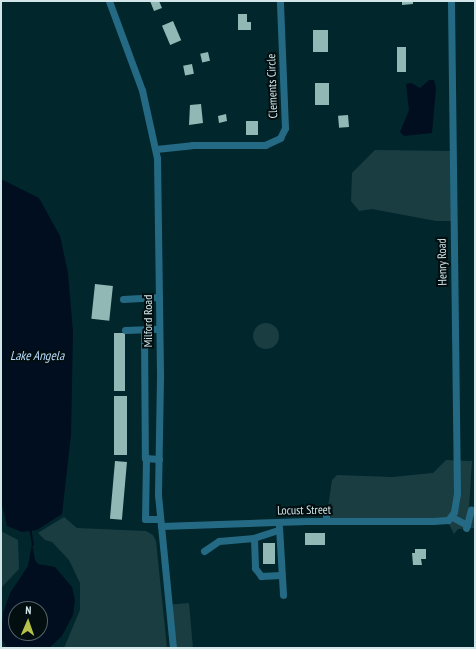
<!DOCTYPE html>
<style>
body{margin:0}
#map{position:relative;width:476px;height:649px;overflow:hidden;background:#01272c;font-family:"PT Sans Narrow",sans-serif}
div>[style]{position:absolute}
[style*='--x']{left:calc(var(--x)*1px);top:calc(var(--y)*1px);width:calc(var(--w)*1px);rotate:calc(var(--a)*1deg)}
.green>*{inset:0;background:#1a3d42;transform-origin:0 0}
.round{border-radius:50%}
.water>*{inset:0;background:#000e1f}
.stream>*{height:2px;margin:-1px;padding:0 1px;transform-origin:1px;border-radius:1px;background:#000e1f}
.building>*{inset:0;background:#91b8b5;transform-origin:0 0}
.minor>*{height:7px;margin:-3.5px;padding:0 3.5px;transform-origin:3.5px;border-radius:3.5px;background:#256a84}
span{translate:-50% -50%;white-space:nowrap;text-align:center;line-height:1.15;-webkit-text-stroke:4px #020e10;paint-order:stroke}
.street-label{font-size:12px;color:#d2e6e9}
.water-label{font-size:13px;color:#b7dbfa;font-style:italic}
.frame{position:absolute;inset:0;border:2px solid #d2e6e9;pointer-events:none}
.north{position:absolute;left:8px;top:601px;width:40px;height:40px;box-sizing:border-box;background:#020e10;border:1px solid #556467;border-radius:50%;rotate:2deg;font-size:11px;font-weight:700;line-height:16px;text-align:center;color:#d2e6e9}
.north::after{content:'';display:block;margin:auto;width:14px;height:18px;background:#b6c149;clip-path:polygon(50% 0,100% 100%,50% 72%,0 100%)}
</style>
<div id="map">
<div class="green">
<i style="clip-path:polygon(375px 150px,452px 151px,453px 221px,436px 221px,372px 209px,359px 211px,351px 201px,352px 173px)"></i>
<i class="round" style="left:253px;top:323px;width:26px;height:26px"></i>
<i style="clip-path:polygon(446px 460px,472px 461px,469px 508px,475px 510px,475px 528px,458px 529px,454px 534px,447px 520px,326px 521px,332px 480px,337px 475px,392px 477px,433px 473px)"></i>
<i style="clip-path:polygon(64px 517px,77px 528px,146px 531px,153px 535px,156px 541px,167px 648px,64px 648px,80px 610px,80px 583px,69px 560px,52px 542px,45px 540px,38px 533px)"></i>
<i style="clip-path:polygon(1px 531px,18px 540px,19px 569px,1px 588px)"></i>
<i style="left:189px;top:603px;width:45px;height:21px;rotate:85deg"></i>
</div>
<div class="water">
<i style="clip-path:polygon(429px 80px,434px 80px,436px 88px,432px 133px,404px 136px,400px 132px,409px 110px,406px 84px,411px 83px,420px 88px)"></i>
<i style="clip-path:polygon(1px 179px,39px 198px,60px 236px,68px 273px,73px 332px,71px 435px,62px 514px,37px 530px,22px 532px,7px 526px,1px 501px)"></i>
<i style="clip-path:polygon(evenodd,32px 544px,35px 560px,38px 564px,55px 567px,72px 587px,75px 600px,73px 615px,62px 636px,49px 648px,7px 648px,1px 638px,3px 613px,10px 593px,28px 566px,32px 544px,16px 609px,40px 609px,40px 633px,16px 633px,16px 609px)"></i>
</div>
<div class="stream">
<i style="--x:30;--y:528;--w:17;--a:80"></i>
</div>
<div class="building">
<i style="clip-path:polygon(150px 1px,159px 1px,162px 8px,154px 11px)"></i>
<i style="clip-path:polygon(402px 1px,413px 1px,413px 4px,402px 5px)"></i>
<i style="clip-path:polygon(238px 14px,247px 14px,247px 22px,251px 22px,251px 30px,238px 30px)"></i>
<i style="left:173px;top:21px;width:21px;height:12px;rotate:67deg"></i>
<i style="left:313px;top:30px;width:15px;height:22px"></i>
<i style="left:397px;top:47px;width:9px;height:25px"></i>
<i style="left:208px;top:52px;width:9px;height:8px;rotate:77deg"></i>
<i style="left:192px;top:64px;width:10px;height:9px;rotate:79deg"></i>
<i style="left:315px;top:83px;width:14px;height:22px"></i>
<i style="clip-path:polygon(201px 104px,203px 123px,189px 125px,190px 105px)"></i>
<i style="clip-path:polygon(226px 114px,227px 121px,219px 123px,218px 116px)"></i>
<i style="left:348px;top:115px;width:12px;height:10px;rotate:85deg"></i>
<i style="left:246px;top:121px;width:12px;height:14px"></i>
<i style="left:95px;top:284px;width:18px;height:35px;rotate:6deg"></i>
<i style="left:114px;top:333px;width:11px;height:58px"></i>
<i style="left:127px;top:396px;width:59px;height:13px;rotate:90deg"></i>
<i style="left:115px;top:461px;width:12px;height:58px;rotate:5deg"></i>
<i style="left:325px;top:533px;width:12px;height:20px;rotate:90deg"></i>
<i style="left:263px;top:543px;width:12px;height:21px"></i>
<i style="clip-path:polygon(415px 549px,426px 549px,426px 559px,421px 559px,422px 565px,413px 565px,412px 553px,415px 553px)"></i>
</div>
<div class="minor">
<i style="--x:109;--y:1;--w:95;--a:69.7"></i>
<i style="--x:142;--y:90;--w:70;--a:77.6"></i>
<i style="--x:157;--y:158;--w:220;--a:89.2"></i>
<i style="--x:160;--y:378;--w:117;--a:91"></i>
<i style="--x:158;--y:495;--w:154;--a:84.4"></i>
<i style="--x:156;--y:149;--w:36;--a:-6"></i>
<i style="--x:192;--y:145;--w:73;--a:0"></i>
<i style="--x:265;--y:145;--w:17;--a:-25"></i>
<i style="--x:280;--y:138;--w:11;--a:-63"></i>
<i style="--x:285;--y:128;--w:127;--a:-92.3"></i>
<i style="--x:123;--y:299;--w:36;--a:-3"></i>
<i style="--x:125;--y:330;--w:34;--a:-2"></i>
<i style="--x:144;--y:330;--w:128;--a:89.6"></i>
<i style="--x:145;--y:458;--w:14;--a:4"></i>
<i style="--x:146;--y:457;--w:62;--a:90.9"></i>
<i style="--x:145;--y:519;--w:15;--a:0"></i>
<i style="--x:452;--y:517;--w:17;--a:28"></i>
<i style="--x:467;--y:525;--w:3;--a:108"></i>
<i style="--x:326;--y:521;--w:10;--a:-90"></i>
<i style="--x:467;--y:525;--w:16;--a:-76"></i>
<i style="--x:161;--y:526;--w:146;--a:-2"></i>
<i style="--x:307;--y:521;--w:126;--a:0"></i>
<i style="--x:433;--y:521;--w:15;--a:-4"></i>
<i style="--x:448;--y:520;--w:10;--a:-53"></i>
<i style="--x:454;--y:512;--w:18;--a:-81"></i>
<i style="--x:457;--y:494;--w:493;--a:-90.7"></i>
<i style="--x:279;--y:527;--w:68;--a:86.6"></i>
<i style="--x:278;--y:530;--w:25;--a:162"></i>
<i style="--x:254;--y:538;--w:30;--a:88"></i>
<i style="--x:255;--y:568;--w:10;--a:53"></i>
<i style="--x:261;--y:576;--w:20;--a:-3"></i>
<i style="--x:204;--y:551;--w:18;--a:-34"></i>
<i style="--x:219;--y:541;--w:35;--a:-5"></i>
</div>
<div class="street-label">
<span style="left:272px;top:86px;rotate:-92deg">Clements Circle</span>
<span style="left:442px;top:262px;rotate:-91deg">Henry Road</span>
<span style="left:148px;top:321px;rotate:-90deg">Milford Road</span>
<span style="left:304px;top:510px;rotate:-1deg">Locust Street</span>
</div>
<div class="water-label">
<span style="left:37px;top:356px">Lake Angela</span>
</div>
<div class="frame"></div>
<div class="north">N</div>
</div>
